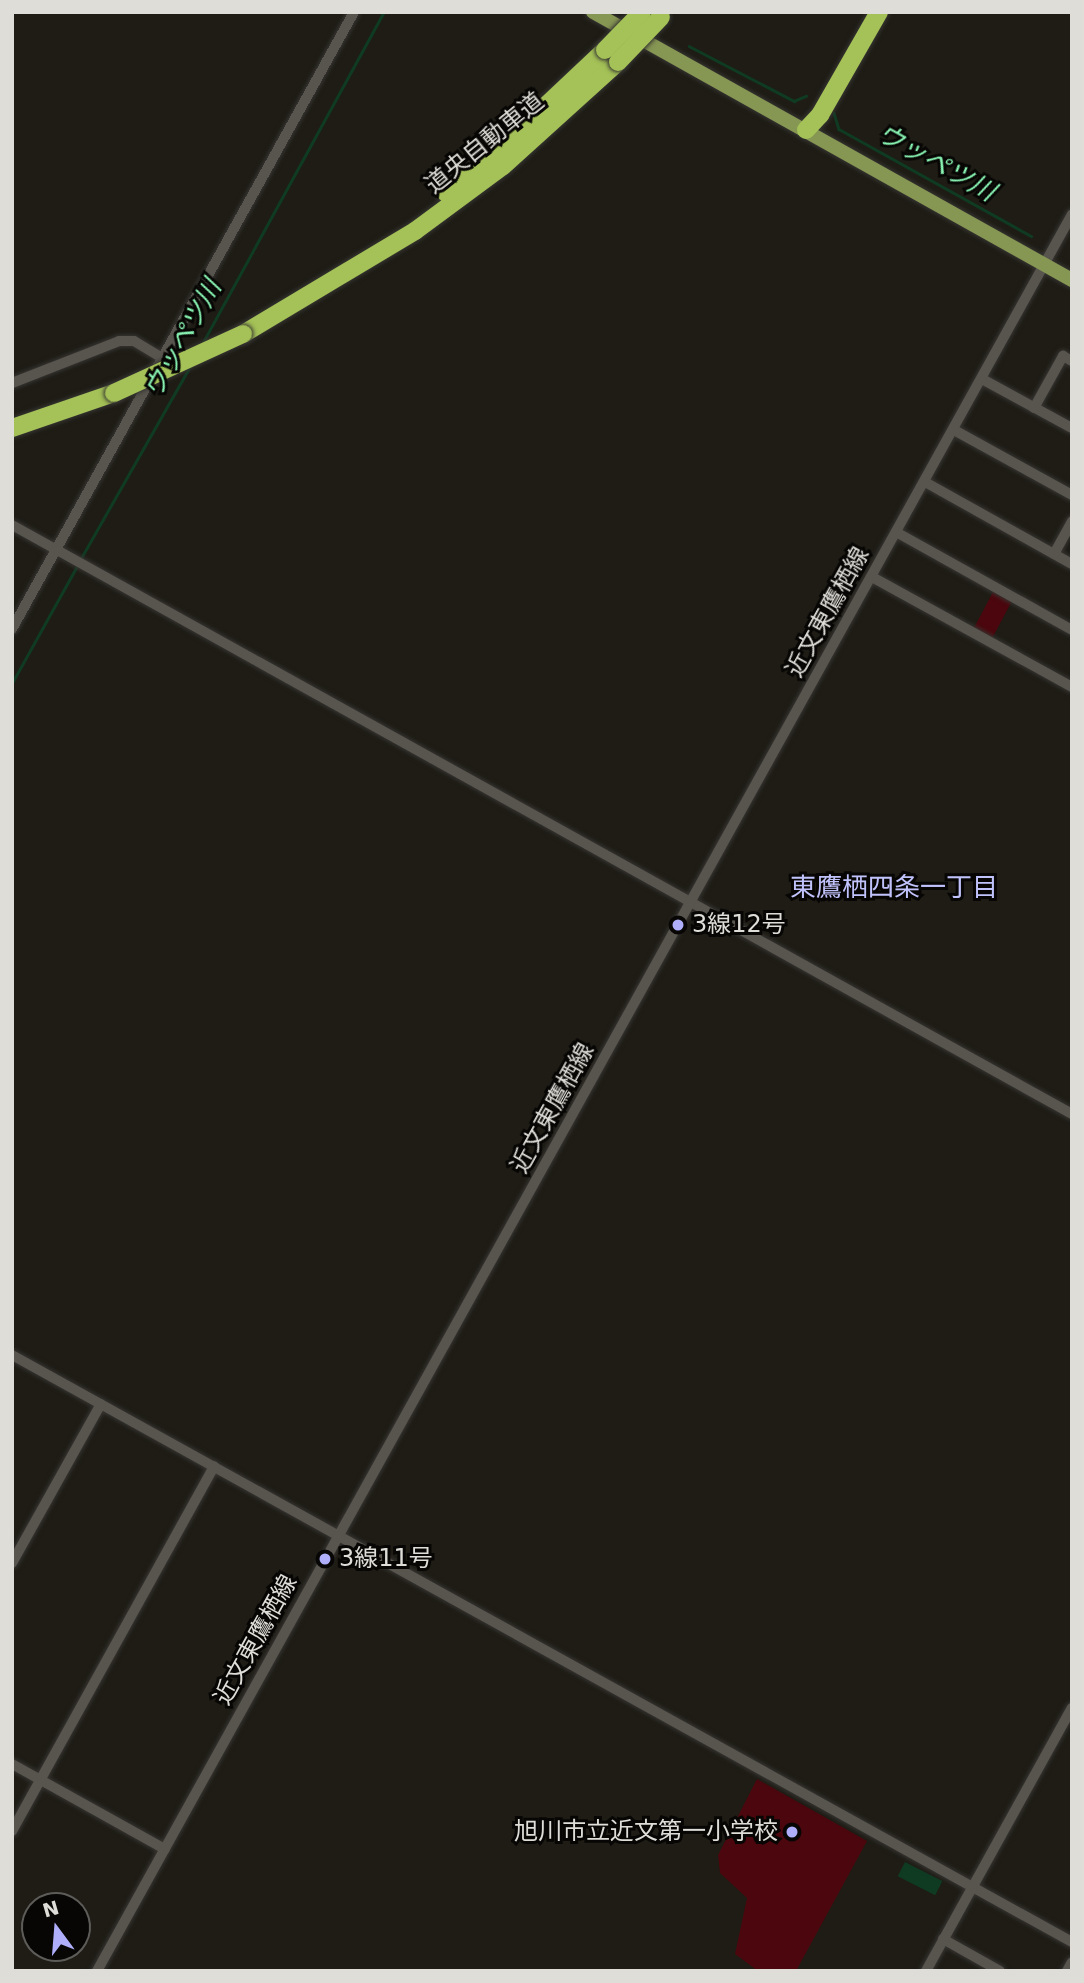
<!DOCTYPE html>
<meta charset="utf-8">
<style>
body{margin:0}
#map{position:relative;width:1084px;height:1983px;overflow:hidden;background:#1e1c15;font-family:"DejaVu Sans","Noto Sans JP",sans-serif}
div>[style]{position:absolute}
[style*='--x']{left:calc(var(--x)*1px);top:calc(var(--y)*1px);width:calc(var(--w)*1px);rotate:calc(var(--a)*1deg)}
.green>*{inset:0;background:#4b070d;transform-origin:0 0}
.water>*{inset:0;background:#103b23;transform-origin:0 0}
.stream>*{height:2.5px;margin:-1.25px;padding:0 1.25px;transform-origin:1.25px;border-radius:1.25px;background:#103b23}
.roads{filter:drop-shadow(0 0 2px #373532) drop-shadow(0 0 2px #373532)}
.minor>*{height:10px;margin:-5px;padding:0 5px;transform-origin:5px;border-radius:5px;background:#58554e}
.major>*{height:14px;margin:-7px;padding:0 7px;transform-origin:7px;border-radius:7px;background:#869653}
.highway>*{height:18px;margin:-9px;padding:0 9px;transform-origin:9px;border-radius:9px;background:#a4c257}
.bridges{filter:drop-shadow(0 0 2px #373532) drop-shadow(0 0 2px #373532)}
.highway-bridge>*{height:18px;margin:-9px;padding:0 9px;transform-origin:9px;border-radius:9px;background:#a4c257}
.dots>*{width:19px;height:19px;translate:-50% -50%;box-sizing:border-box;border:4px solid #070604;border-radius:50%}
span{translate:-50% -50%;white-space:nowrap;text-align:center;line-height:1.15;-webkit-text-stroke:6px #070604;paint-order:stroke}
.street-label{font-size:24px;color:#deddd8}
.poi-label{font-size:24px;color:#deddd8}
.left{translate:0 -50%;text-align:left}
.right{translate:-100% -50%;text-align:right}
.water-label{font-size:26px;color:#8af6b4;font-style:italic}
.neighbourhood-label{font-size:26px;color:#c0c2fb}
.frame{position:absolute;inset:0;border:14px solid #deddd8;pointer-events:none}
.north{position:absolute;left:21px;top:1892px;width:70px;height:70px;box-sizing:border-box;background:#070604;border:2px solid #5d5c59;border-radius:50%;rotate:344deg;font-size:19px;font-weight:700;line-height:28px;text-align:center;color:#deddd8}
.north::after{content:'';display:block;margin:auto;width:24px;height:32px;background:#aeaefa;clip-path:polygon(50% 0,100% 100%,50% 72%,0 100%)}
</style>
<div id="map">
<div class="green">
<i style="left:993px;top:592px;width:21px;height:41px;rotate:28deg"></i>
<i style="clip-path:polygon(757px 1779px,867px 1841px,796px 1971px,758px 1971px,735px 1954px,747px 1898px,720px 1873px,718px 1855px)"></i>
</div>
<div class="water">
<i style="left:905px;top:1862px;width:42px;height:16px;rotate:27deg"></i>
</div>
<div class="stream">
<i style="--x:689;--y:46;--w:119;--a:27.6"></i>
<i style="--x:794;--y:101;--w:13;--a:-23"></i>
<i style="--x:834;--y:113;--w:17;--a:73"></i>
<i style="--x:839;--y:129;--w:220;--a:29.1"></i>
<i style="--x:202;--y:344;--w:379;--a:-61.3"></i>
<i style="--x:80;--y:560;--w:224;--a:-60.4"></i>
<i style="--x:12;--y:683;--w:134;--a:-60.9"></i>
</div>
<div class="roads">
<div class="minor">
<i style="--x:982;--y:379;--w:102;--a:28.6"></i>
<i style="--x:12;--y:383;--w:115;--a:-21.4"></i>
<i style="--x:119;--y:341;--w:15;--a:0"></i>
<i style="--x:134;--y:341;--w:33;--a:31"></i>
<i style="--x:1034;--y:408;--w:60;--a:-60.9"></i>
<i style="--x:1063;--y:356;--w:10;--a:29"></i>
<i style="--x:954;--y:430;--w:135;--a:28.8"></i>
<i style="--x:925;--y:482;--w:168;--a:29.2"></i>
<i style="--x:12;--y:525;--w:1213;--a:29.06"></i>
<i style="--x:896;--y:532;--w:201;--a:29.1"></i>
<i style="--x:1054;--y:554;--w:38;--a:-61"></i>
<i style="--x:872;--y:577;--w:228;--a:28.8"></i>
<i style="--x:12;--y:629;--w:705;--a:-61"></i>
<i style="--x:12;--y:1355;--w:1212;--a:28.98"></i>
<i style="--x:12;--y:1563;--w:182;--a:-60.8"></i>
<i style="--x:12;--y:1764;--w:175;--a:29.1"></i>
<i style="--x:12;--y:1831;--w:417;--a:-61"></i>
<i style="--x:943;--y:1939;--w:65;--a:29.3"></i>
<i style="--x:97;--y:1971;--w:2009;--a:-60.97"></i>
<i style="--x:926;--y:1971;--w:301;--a:-61"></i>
<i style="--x:1067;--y:1971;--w:10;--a:-61"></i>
</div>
<div class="major">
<i style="--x:593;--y:12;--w:549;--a:29.23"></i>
</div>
<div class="highway">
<i style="--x:806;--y:130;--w:21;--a:-47"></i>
<i style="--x:820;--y:115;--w:119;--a:-60.2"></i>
<i style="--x:446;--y:193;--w:74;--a:-39.5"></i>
<i style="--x:503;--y:146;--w:140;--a:-43.3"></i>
<i style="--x:243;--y:334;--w:200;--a:-30.9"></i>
<i style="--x:415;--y:231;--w:109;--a:-36.5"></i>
<i style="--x:503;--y:166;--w:155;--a:-42.1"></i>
<i style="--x:12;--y:428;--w:108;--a:-18.9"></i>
</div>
</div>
<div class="bridges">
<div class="highway-bridge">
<i style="--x:605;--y:50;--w:53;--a:-45.8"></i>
<i style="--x:618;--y:62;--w:62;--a:-46.3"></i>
<i style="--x:114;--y:393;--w:142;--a:-24.6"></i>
</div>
</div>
<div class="dots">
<i style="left:678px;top:925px;background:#aeaefa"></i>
<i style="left:325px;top:1559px;background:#aeaefa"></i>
<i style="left:792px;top:1832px;background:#aeaefa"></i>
</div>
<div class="street-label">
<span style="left:485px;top:143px;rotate:-39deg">道央自動車道</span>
<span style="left:828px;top:612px;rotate:-61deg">近文東鷹栖線</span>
<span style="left:553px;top:1108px;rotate:-61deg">近文東鷹栖線</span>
<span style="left:256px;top:1640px;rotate:-61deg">近文東鷹栖線</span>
</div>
<div class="poi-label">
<span class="left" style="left:692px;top:925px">3線12号</span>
<span class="left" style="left:339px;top:1559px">3線11号</span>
<span class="right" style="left:778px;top:1832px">旭川市立近文第一小学校</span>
</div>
<div class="water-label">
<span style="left:936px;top:163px;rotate:29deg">ウッペツ川</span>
<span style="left:183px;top:339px;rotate:-61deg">ウッペツ川</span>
</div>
<div class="neighbourhood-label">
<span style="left:894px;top:888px">東鷹栖四条一丁目</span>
</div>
<div class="frame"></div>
<div class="north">N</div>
</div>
